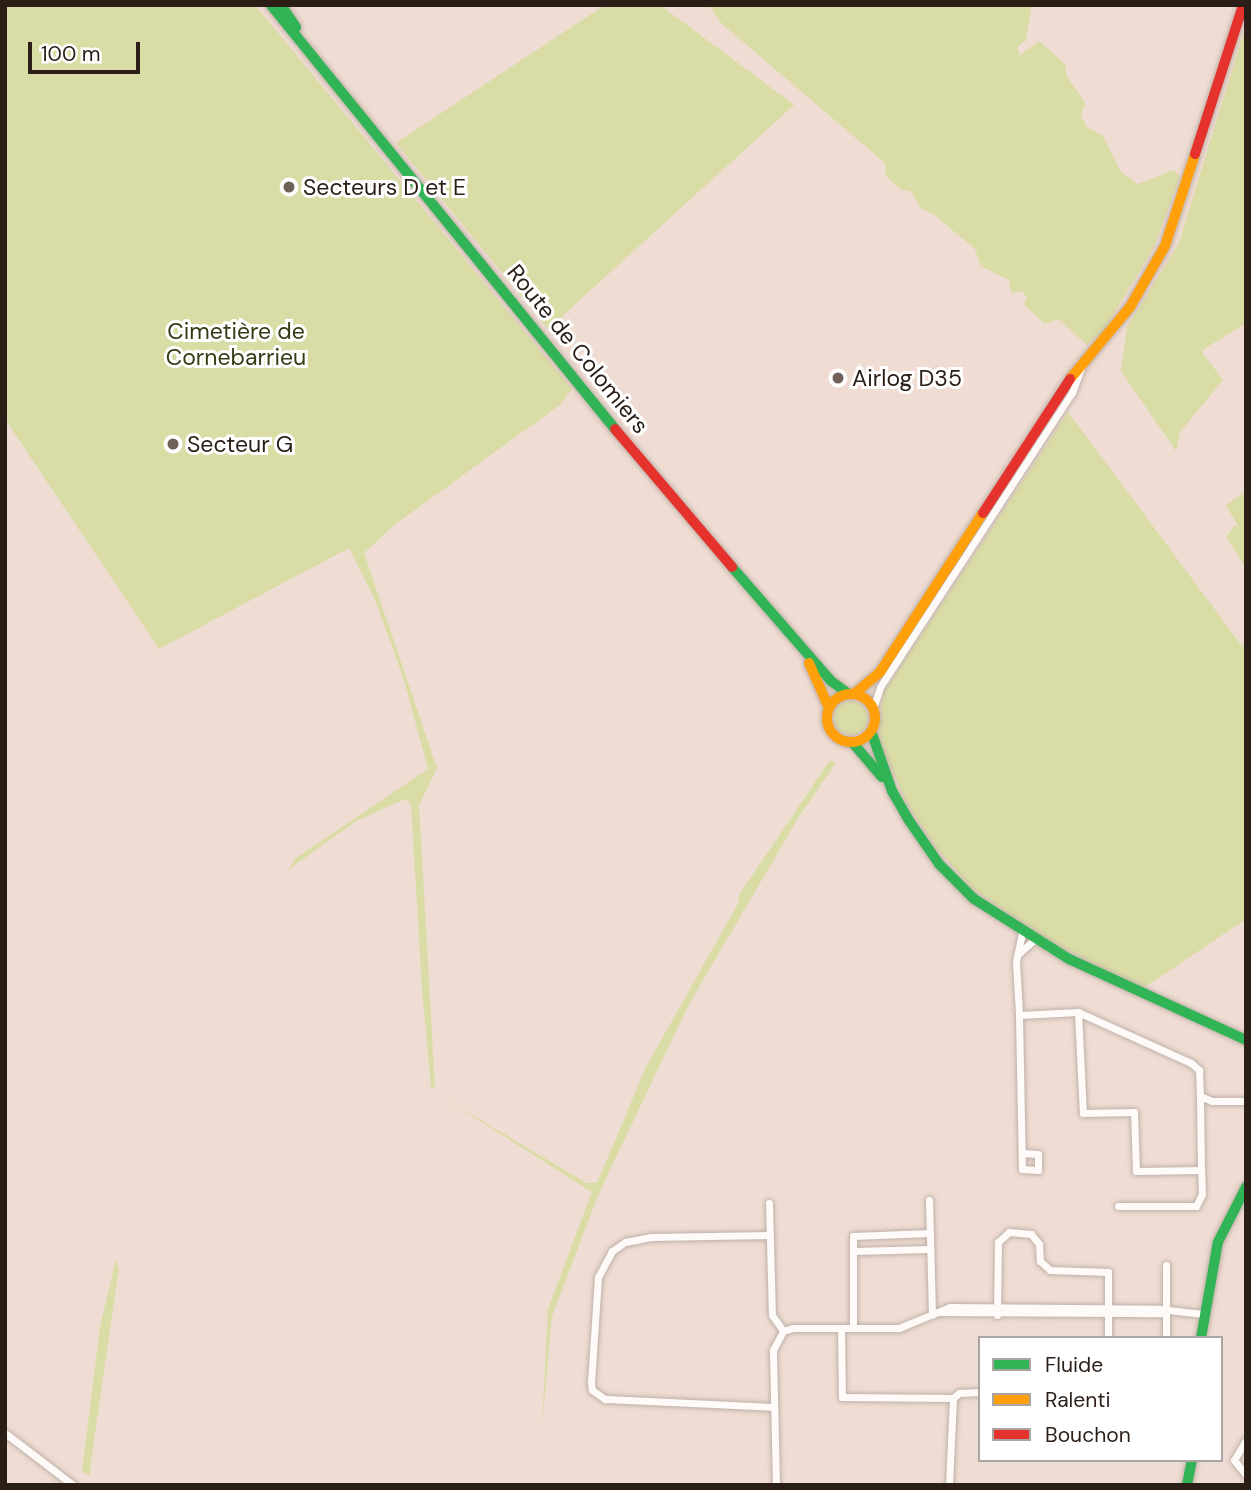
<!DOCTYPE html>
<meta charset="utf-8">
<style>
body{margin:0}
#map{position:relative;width:1251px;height:1490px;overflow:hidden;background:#efdcd2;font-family:"DM Sans",sans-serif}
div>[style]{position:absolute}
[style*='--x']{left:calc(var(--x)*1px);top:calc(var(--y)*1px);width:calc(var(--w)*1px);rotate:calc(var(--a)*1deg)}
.green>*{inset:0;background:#dadca5}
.round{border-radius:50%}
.roads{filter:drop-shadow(0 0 2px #c0b1a9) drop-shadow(0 0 2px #c0b1a9)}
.street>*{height:7px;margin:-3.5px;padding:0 3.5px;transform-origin:3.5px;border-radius:3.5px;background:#fdfaf8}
.fast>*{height:10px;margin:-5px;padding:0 5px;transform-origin:5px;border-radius:5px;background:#30b455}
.slow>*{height:10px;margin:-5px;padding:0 5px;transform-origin:5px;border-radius:5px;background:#ff9f0a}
.slow>.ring{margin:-5px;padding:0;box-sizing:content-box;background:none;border:10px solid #ff9f0a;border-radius:50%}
.jam>*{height:10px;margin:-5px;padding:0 5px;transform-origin:5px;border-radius:5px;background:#e5322d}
.dots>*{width:19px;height:19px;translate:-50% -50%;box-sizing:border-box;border:4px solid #fff;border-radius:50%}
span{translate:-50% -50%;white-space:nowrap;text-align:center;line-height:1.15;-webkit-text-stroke:6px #fff;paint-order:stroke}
.poi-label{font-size:23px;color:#2a1e17}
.left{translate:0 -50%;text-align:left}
.park-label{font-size:23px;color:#353c15}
.street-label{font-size:23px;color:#2a1e17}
.frame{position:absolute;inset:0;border:7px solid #2a1e17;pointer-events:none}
.legend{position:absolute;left:978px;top:1336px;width:245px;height:126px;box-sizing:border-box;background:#fff;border:2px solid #aaa5a2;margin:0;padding:9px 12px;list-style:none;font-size:21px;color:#2a1e17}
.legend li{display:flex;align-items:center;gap:14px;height:35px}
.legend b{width:35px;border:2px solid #aaa5a2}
.scale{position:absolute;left:28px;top:42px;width:112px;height:32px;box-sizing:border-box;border:4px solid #2a1e17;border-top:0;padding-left:9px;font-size:21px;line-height:24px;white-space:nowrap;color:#2a1e17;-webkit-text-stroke:5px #fff;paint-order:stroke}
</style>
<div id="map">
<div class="green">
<i style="clip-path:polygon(5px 5px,255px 5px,572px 389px,561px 404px,393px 526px,364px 553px,437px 768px,419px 805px,435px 1087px,431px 1087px,422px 989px,411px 804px,405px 799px,356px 821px,288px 870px,296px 858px,428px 769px,404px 680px,376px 602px,349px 548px,159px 649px,5px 419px)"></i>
<i style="clip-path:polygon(605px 5px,660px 5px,794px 105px,548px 329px,396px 143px)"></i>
<i style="clip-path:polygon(708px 5px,1032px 5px,1026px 39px,1017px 48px,1020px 55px,1039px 41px,1065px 64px,1067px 77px,1085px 103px,1081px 116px,1087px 127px,1103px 136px,1121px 172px,1138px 184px,1174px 170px,1180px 177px,1154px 247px,1104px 330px,1087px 345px,1058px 319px,1045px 324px,1024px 305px,1027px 297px,1022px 291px,1011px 293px,1009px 280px,981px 266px,975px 249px,932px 213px,923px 210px,910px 191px,901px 190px,886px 176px,885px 163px,722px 24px)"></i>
<i style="clip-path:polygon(1246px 25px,1246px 323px,1201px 351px,1223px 380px,1180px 432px,1176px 451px,1121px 371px,1127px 327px,1179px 243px)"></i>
<i style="clip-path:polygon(1068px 412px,1242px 646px,1246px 644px,1246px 919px,1142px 989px,1041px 937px,972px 888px,937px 849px,907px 804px,878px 738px,883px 693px)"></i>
<i style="clip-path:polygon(1246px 492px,1246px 568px,1226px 537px,1235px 525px,1240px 530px,1226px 505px)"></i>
<i class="round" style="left:834px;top:701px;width:34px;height:34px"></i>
<i style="clip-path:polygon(830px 760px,835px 764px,797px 820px,688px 1006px,599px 1193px,552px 1316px,542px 1426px,548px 1309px,592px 1192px,442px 1097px,586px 1183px,597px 1183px,646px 1067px,739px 902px,739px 895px)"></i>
<i style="clip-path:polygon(116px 1259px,119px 1267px,89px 1476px,82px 1471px,100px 1327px)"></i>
</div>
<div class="roads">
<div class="street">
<i style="--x:873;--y:709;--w:23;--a:-72"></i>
<i style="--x:880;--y:687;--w:351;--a:-56.9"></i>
<i style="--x:1072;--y:393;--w:27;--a:-70"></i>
<i style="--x:1022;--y:933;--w:29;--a:102"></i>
<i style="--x:1016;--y:961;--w:54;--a:86.8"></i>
<i style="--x:1019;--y:1015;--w:59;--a:-2.9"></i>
<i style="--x:1078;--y:1012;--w:124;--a:24.3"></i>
<i style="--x:1191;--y:1063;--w:11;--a:41"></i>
<i style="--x:1199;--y:1070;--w:26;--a:88"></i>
<i style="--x:1200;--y:1096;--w:13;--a:23"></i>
<i style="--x:1212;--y:1101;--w:34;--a:0"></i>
<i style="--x:1018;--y:954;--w:21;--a:-41"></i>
<i style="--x:1078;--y:1012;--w:101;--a:87.2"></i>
<i style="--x:1083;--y:1113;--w:51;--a:-1.1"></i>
<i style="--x:1134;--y:1112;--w:59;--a:88.1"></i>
<i style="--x:1136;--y:1171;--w:65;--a:-0.9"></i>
<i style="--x:1201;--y:1170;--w:74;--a:-90.8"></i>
<i style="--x:1019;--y:1015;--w:154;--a:88.9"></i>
<i style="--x:1022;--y:1169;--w:16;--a:4"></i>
<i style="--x:1038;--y:1170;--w:16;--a:-90"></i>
<i style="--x:1038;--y:1154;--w:16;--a:-176"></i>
<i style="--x:929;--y:1200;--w:115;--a:88.5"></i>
<i style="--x:769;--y:1203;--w:112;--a:88.5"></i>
<i style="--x:772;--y:1315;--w:19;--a:55"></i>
<i style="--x:1118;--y:1206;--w:78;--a:0"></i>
<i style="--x:1196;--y:1206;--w:13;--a:-63"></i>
<i style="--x:1202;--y:1194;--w:24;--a:-92"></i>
<i style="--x:770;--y:1235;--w:119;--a:179"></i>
<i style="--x:651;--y:1237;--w:26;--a:169"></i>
<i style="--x:625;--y:1242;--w:16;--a:145"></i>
<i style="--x:612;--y:1251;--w:30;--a:118"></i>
<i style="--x:598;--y:1277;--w:105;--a:93.8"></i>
<i style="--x:591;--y:1382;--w:8;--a:83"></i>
<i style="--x:592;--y:1390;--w:16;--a:35"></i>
<i style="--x:605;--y:1399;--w:169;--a:2.7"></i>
<i style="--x:853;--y:1251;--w:77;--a:-1.5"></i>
<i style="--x:941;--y:1312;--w:225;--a:0.3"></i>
<i style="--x:997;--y:1315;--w:73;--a:-89.2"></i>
<i style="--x:998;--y:1242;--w:15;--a:-42"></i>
<i style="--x:1009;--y:1232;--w:22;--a:5"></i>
<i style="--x:1031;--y:1234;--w:13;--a:51"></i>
<i style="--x:1039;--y:1244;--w:17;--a:87"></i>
<i style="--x:1040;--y:1261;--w:13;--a:42"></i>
<i style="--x:1050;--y:1270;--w:58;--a:2"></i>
<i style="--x:1108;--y:1272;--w:66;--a:90"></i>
<i style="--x:853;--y:1327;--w:91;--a:-90"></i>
<i style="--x:853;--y:1236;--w:77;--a:-2.2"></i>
<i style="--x:841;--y:1328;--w:69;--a:89.2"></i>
<i style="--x:842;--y:1397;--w:111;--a:0.5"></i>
<i style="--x:953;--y:1398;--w:87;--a:92.6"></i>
<i style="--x:1166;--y:1338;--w:73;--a:-90"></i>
<i style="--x:953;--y:1398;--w:8;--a:-40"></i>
<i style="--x:959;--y:1393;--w:21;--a:-3"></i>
<i style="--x:5;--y:1433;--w:86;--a:37.4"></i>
<i style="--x:1246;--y:1440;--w:23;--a:121"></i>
<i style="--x:1234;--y:1460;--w:19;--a:51"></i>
<i style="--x:776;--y:1485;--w:135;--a:-91.3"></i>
<i style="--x:773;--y:1350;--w:21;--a:-62"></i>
<i style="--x:783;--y:1331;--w:10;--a:-17"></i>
<i style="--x:793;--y:1328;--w:106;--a:0"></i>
<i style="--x:899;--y:1328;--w:55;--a:-22.4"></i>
<i style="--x:950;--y:1307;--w:210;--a:0.5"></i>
<i style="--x:1160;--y:1309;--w:43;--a:6.6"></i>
</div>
<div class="fast">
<i style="--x:271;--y:5;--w:546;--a:50.95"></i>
<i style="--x:281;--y:5;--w:27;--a:56"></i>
<i style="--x:732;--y:567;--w:151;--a:49"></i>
<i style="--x:831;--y:681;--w:22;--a:36"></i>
<i style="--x:871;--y:731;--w:64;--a:70.7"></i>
<i style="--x:892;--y:791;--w:32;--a:60"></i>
<i style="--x:908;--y:819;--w:55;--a:55.4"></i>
<i style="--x:939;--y:864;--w:49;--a:45"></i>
<i style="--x:974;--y:899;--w:112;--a:32.3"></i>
<i style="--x:1069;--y:959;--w:195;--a:24.6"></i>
<i style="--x:852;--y:742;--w:46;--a:49.4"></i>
<i style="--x:1201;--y:1338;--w:97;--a:-80"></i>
<i style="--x:1218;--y:1242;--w:62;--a:-63"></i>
<i style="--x:1187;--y:1485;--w:25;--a:-79"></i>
</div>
<div class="slow">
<i style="--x:1070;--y:379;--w:94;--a:-50.2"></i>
<i style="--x:1130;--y:307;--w:70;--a:-60.2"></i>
<i style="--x:1165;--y:246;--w:97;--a:-71.9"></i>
<i style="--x:809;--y:663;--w:49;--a:66"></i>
<i style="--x:854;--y:694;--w:34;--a:-40"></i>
<i style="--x:880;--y:672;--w:189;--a:-57.1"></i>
<i class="ring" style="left:827px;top:694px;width:38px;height:38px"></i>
</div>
<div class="jam">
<i style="--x:1195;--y:154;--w:157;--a:-72.1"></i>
<i style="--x:615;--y:429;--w:181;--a:49.7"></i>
<i style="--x:983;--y:513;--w:160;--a:-57"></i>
</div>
</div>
<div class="dots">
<i style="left:289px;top:187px;background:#6f6058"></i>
<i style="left:838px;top:378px;background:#6f6058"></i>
<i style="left:173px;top:444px;background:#6f6058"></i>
</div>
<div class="poi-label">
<span class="left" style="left:303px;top:187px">Secteurs D et E</span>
<span class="left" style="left:852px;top:378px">Airlog D35</span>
<span class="left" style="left:187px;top:444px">Secteur G</span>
</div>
<div class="park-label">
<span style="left:236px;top:344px">Cimetière de<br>Cornebarrieu</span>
</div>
<div class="street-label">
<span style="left:578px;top:349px;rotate:51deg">Route de Colomiers</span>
</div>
<div class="frame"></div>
<ul class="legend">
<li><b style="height:9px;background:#30b455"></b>Fluide</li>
<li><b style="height:9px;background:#ff9f0a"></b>Ralenti</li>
<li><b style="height:9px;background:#e5322d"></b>Bouchon</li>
</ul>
<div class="scale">100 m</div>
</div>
